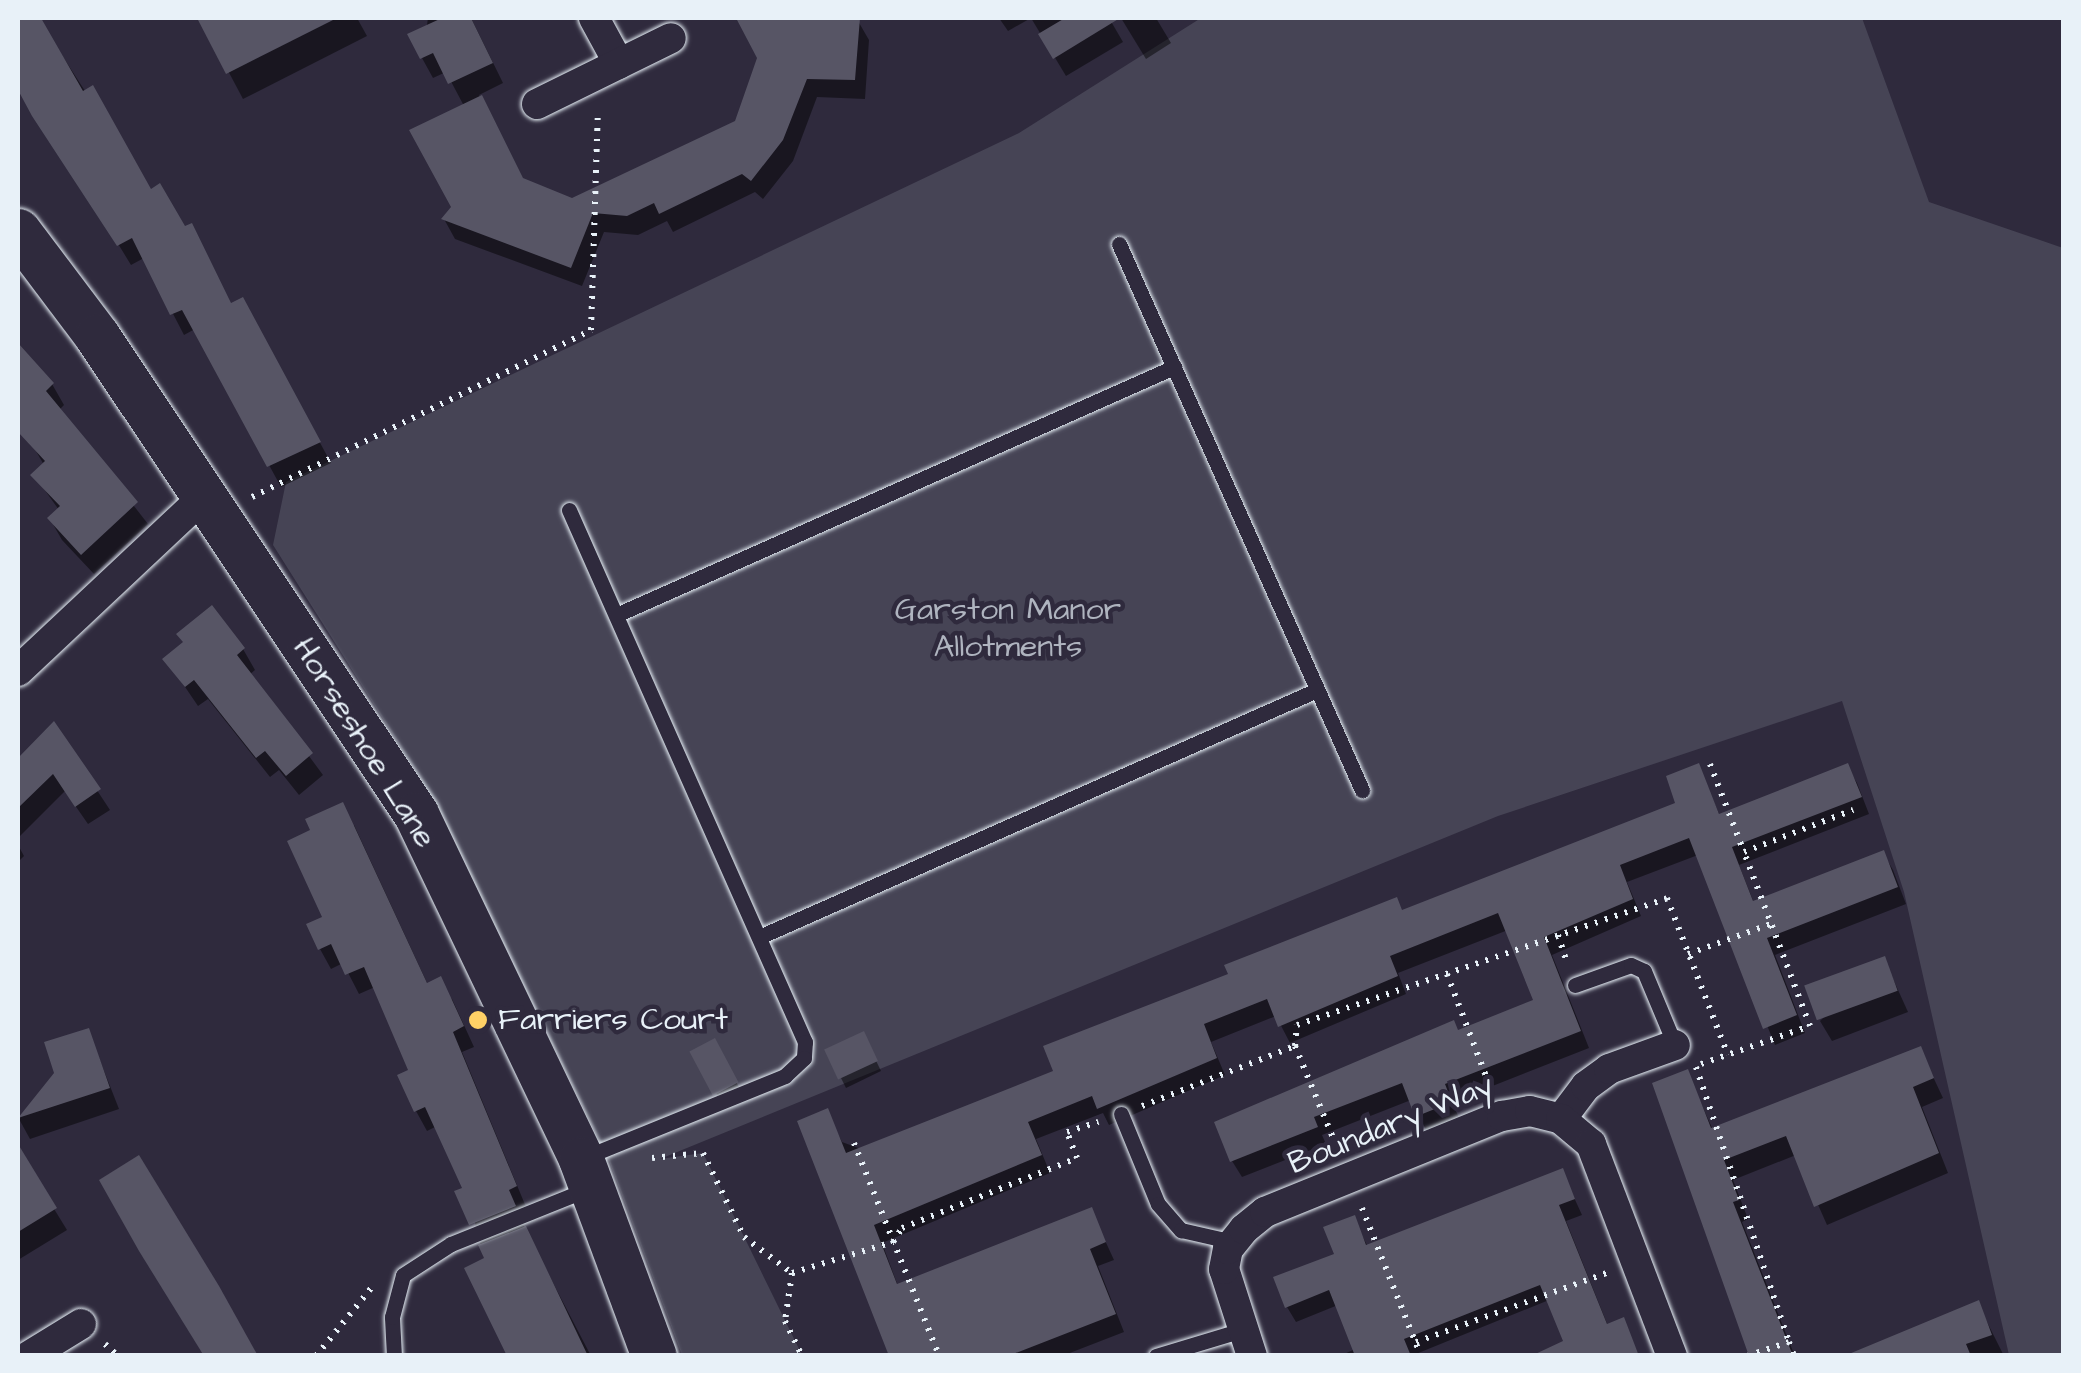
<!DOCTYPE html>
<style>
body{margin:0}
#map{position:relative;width:2081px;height:1373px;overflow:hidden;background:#2f2a3d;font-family:"Architects Daughter",sans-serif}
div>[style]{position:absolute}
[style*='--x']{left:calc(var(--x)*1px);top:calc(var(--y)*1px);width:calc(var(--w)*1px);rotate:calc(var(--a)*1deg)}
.green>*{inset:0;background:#464455}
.shadow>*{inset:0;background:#0007;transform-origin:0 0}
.building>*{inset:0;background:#575565;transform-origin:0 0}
.path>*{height:6px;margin-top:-3px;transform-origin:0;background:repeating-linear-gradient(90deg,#e8f1f8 0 2.5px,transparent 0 10.5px)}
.roads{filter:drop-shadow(0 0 2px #e8f1f8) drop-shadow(0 0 2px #e8f1f8)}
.lane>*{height:15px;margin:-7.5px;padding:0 7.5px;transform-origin:7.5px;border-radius:7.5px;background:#2f2a3d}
.street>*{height:30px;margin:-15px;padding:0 15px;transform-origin:15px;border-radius:15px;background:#2f2a3d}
.secondary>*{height:45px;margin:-22.5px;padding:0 22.5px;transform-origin:22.5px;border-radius:22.5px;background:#2f2a3d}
.dots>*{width:28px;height:28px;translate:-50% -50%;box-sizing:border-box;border:5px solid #2f2a3d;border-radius:50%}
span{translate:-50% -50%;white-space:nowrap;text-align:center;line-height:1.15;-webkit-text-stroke:9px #2f2a3d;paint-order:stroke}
.park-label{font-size:32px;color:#afb4bf}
.street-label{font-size:32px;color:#e8f1f8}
.poi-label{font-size:32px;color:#e8f1f8}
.left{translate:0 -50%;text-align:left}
.frame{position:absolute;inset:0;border:20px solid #e8f1f8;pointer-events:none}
</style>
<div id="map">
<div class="green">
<i style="clip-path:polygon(1201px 18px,1862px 18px,1929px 202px,2063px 248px,2063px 1355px,2009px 1355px,1904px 892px,1842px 701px,1498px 816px,660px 1159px,703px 1153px,802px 1355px,682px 1355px,608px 1158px,430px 793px,273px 545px,286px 482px,1019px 133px)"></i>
</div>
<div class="shadow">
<i style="clip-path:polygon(18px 18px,38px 18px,150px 192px,232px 306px,254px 321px,331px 463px,281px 487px,195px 329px,184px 335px,144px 258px,131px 265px,18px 80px)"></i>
<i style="clip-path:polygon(200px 18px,357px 18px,367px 36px,243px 99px)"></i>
<i style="clip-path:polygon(428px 18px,471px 18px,503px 83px,479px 95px,523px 181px,572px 201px,737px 122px,760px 58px,739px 18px,858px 21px,869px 40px,865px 99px,817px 97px,793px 161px,763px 199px,755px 192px,673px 232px,667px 221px,638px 235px,604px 232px,582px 286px,455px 239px,444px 219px,454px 207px,464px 106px,446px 72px,433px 78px,422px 58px)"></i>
<i style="clip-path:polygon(999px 18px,1031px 18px,1008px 31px)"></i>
<i style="clip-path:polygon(1031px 18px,1109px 18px,1123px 42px,1066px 76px)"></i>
<i style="clip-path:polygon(1121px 18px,1156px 18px,1171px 43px,1146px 59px)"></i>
<i style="clip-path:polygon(18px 347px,52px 384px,64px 405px,59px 410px,148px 524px,94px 574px,62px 540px,50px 519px,59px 510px,34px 475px,44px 465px,18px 420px)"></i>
<i style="clip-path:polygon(243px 649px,255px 670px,249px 675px,323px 775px,299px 795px,279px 770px,270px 777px,208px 699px,198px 706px,166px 659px)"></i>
<i style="clip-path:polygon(54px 725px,110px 810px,88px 824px,65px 791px,18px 838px,18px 761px)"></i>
<i style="clip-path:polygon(1698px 766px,1720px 816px,1847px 766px,1857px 783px,1869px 814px,1739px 865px,1754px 903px,1883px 853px,1893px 870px,1906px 904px,1775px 955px,1805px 1033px,1775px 1045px,1698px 855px,1627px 882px,1641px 916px,1552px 955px,1589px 1048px,1452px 1102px,1460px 1120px,1427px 1132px,1411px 1100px,1322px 1135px,1326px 1144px,1242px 1177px,1232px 1161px,1458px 1032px,1536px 1002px,1508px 930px,1398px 973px,1406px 994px,1290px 1043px,1276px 1016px,1211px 1042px,1225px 1075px,1109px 1125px,1103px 1113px,1036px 1139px,1050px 1173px,882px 1243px,898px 1286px,1091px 1210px,1114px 1260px,1098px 1266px,1124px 1332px,1062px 1356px,892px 1356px,827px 1112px,842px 1142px,861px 1149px,1056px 1072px,1403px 912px,1679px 804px)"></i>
<i style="clip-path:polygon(354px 825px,428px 985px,452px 999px,474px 1047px,462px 1052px,526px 1207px,518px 1210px,524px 1227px,591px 1356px,510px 1356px,466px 1189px,437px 1126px,427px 1131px,416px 1111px,411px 1072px,375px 987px,359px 994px,343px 963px,331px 969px,320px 949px)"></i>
<i style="clip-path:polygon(18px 845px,24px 856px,18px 862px)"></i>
<i style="clip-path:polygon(1884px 959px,1908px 1012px,1832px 1041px,1820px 1021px)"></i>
<i style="clip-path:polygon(88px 1030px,119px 1109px,30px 1139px,19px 1119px)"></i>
<i style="left:714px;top:1042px;width:58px;height:23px;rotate:61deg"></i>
<i style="clip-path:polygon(868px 1044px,881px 1071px,846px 1088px,828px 1052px)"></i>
<i style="clip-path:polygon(1920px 1049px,1943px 1098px,1922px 1107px,1948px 1173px,1827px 1225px,1796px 1155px,1733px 1180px,1748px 1219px,1742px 1222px,1794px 1354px,1753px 1356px,1687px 1072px,1713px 1130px)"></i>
<i style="clip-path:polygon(1562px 1171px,1582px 1215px,1566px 1221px,1608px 1326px,1623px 1320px,1639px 1356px,1532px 1356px,1566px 1342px,1549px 1300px,1411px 1356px,1340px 1356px,1355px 1349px,1338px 1305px,1296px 1322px,1287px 1307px,1337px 1256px,1353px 1218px,1368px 1247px)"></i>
<i style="clip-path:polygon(32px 1173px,67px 1230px,18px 1260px,18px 1182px)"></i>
<i style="clip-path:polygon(1978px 1304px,2004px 1356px,1845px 1356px)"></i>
</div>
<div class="building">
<i style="clip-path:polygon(18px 18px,41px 18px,83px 91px,93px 85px,151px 189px,160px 183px,185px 226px,192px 223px,231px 303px,243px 297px,321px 442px,267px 467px,182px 310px,170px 315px,132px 238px,117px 246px,32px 116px,18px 90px)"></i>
<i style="clip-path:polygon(197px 18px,337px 18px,226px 74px)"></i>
<i style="clip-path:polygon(442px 18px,471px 18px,493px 63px,448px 84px,433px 53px,420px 59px,407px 34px)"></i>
<i style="clip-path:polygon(736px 18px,860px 18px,855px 80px,807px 79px,783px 140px,751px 181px,742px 174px,659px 214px,654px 203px,627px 216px,593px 213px,571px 268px,441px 219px,451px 207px,409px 130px,482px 95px,523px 178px,572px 198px,735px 121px,757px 58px)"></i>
<i style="clip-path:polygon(1065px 18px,1120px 18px,1053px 59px,1038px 34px)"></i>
<i style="clip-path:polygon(18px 343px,54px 383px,46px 391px,138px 502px,81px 555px,47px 518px,60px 506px,30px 475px,45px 461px,18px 432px)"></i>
<i style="clip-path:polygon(212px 605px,245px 648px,237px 655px,313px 753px,286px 776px,265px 751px,256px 758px,194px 680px,185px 687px,162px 659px,183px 642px,176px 634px)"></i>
<i style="clip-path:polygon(54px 721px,101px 789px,75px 807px,53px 774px,18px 808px,18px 758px)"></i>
<i style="clip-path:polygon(1699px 763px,1719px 814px,1848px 763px,1862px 797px,1732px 847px,1753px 901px,1884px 850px,1898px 887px,1767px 938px,1797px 1015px,1763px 1029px,1689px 838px,1620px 865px,1633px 899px,1544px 937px,1581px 1031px,1445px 1084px,1452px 1102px,1415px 1117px,1402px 1083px,1314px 1117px,1318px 1127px,1230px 1162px,1214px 1122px,1454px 1020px,1458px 1030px,1533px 1000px,1498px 913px,1390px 956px,1398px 976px,1278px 1027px,1267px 999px,1204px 1024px,1217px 1058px,1097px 1109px,1092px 1096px,1028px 1122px,1042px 1155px,874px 1225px,897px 1284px,1092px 1207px,1106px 1242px,1090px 1249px,1116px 1314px,1008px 1356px,889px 1356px,797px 1121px,828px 1108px,846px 1153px,955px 1110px,1053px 1071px,1043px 1046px,1228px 974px,1224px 965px,1397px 897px,1402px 910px,1675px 803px,1666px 776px)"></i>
<i style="clip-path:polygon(343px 802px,427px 983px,441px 976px,464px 1026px,453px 1032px,517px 1186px,509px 1190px,516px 1206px,469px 1225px,454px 1191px,462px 1188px,425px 1107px,414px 1112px,397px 1075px,408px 1070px,364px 967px,345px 975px,331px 944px,318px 950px,306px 924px,322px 917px,287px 841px,310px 830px,305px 819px)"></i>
<i style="left:1885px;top:956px;width:37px;height:86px;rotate:70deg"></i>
<i style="clip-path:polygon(89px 1028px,110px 1088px,18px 1118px,54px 1073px,44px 1042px)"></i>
<i style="left:864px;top:1031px;width:33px;height:44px;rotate:65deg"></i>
<i style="left:715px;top:1038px;width:50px;height:29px;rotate:62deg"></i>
<i style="clip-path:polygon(1921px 1046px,1934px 1078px,1913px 1087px,1939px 1153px,1814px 1207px,1786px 1136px,1724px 1160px,1739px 1200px,1733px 1202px,1793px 1356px,1749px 1356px,1652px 1083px,1688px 1069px,1711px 1128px)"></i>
<i style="clip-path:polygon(18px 1144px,57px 1208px,18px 1232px)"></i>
<i style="clip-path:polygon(139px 1155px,219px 1286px,258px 1356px,204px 1356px,139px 1251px,99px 1180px)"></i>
<i style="clip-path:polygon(1563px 1168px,1575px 1199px,1559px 1205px,1607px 1324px,1624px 1317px,1639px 1356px,1531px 1356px,1563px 1341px,1540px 1285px,1404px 1339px,1411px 1356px,1355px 1356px,1329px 1290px,1285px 1308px,1273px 1277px,1334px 1254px,1323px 1227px,1355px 1215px,1366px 1245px)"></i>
<i style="clip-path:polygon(526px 1226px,588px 1356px,507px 1356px,464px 1268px,484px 1258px,478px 1245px)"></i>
<i style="clip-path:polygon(1979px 1300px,1992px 1335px,1966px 1344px,1971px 1356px,1844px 1356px)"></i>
</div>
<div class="path">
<i style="--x:252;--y:497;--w:378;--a:-26.2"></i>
<i style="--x:591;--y:330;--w:219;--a:-88.2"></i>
<i style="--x:1710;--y:764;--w:94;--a:68.9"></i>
<i style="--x:1558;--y:935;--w:29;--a:72"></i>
<i style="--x:1688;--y:954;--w:88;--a:-19.9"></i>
<i style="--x:1447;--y:974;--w:123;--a:69.1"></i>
<i style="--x:1295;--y:1046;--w:113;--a:67.5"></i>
<i style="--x:1701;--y:1064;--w:115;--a:-19.2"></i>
<i style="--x:1810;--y:1026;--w:186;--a:-110.8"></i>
<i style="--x:1744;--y:852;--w:117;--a:-21.1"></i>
<i style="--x:1696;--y:1067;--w:290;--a:71.3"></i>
<i style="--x:1142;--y:1106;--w:164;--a:-21.4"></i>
<i style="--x:1295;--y:1046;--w:21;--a:-85"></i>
<i style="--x:1297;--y:1025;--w:391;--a:-18.9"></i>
<i style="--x:1667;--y:898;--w:168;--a:68.8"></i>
<i style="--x:854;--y:1143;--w:229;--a:68.2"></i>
<i style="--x:652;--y:1158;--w:51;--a:-5.6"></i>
<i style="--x:703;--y:1153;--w:93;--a:64"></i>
<i style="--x:744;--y:1237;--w:60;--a:36.9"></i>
<i style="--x:792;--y:1273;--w:49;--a:98.3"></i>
<i style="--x:785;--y:1321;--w:39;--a:64"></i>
<i style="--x:1362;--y:1208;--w:159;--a:68.3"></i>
<i style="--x:792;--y:1273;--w:106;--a:-17.1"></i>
<i style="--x:893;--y:1242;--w:17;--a:-57"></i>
<i style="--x:902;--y:1228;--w:188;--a:-21.8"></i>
<i style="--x:1077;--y:1158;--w:28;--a:-111"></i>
<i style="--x:1067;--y:1132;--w:33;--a:-18"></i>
<i style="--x:1416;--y:1342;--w:205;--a:-19.9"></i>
<i style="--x:105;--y:1344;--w:18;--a:43"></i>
<i style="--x:316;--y:1356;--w:89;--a:-50.9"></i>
<i style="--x:1747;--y:1356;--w:44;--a:-18.4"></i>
<i style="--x:1789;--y:1342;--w:15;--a:70"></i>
</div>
<div class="roads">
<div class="lane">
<i style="--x:1119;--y:244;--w:598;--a:66.01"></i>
<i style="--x:569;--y:510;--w:582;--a:66.08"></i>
<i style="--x:805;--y:1042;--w:16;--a:94"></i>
<i style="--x:804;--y:1058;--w:26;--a:137"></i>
<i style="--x:785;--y:1076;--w:215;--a:157.9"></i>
<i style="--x:616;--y:615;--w:611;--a:-23.96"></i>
<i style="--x:759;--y:937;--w:610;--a:-23.88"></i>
<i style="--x:1575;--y:985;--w:59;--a:-19.7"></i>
<i style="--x:1631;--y:965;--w:14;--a:25"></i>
<i style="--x:1644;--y:971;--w:80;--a:67.3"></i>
<i style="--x:1121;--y:1114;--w:97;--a:67.7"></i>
<i style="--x:1158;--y:1204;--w:35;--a:49"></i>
<i style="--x:1181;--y:1230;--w:54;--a:12.8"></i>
<i style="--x:394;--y:1356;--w:39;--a:-93"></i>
<i style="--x:392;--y:1317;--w:43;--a:-75.3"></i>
<i style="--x:403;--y:1275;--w:57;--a:-32.9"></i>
<i style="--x:451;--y:1244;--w:148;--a:-21.9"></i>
<i style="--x:1156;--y:1356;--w:90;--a:-16.8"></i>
</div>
<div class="street">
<i style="--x:594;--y:18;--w:52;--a:61.5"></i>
<i style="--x:537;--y:104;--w:149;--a:-26.2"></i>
<i style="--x:18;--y:671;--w:254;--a:-43.2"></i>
<i style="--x:1561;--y:1119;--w:41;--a:-52.9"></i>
<i style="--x:1586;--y:1086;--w:29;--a:-36"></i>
<i style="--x:1609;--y:1069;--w:70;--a:-20"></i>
<i style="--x:29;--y:1356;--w:61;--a:-31.6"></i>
<i style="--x:1252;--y:1356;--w:91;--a:-107.8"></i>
<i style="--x:1224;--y:1269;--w:20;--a:-79"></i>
<i style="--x:1228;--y:1249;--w:26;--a:-51"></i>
<i style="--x:1244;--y:1229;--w:27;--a:-39"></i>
<i style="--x:1265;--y:1212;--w:256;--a:-22.1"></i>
<i style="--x:1502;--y:1116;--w:28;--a:-10"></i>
<i style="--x:1530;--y:1111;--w:32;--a:14"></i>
<i style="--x:1561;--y:1119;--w:39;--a:40"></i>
<i style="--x:1591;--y:1144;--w:227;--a:69.1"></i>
</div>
<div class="secondary">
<i style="--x:18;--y:231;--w:131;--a:53"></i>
<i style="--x:97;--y:336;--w:575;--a:56.28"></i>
<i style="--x:416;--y:814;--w:382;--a:64.4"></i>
<i style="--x:581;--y:1159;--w:210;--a:69.7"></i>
</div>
</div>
<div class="dots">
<i style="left:478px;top:1020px;background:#ffd166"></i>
</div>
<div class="park-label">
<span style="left:1008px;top:629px">Garston Manor<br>Allotments</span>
</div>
<div class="street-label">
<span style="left:364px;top:743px;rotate:58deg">Horseshoe Lane</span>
<span style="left:1391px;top:1125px;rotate:-22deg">Boundary Way</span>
</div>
<div class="poi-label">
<span class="left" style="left:498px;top:1020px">Farriers Court</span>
</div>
<div class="frame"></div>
</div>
